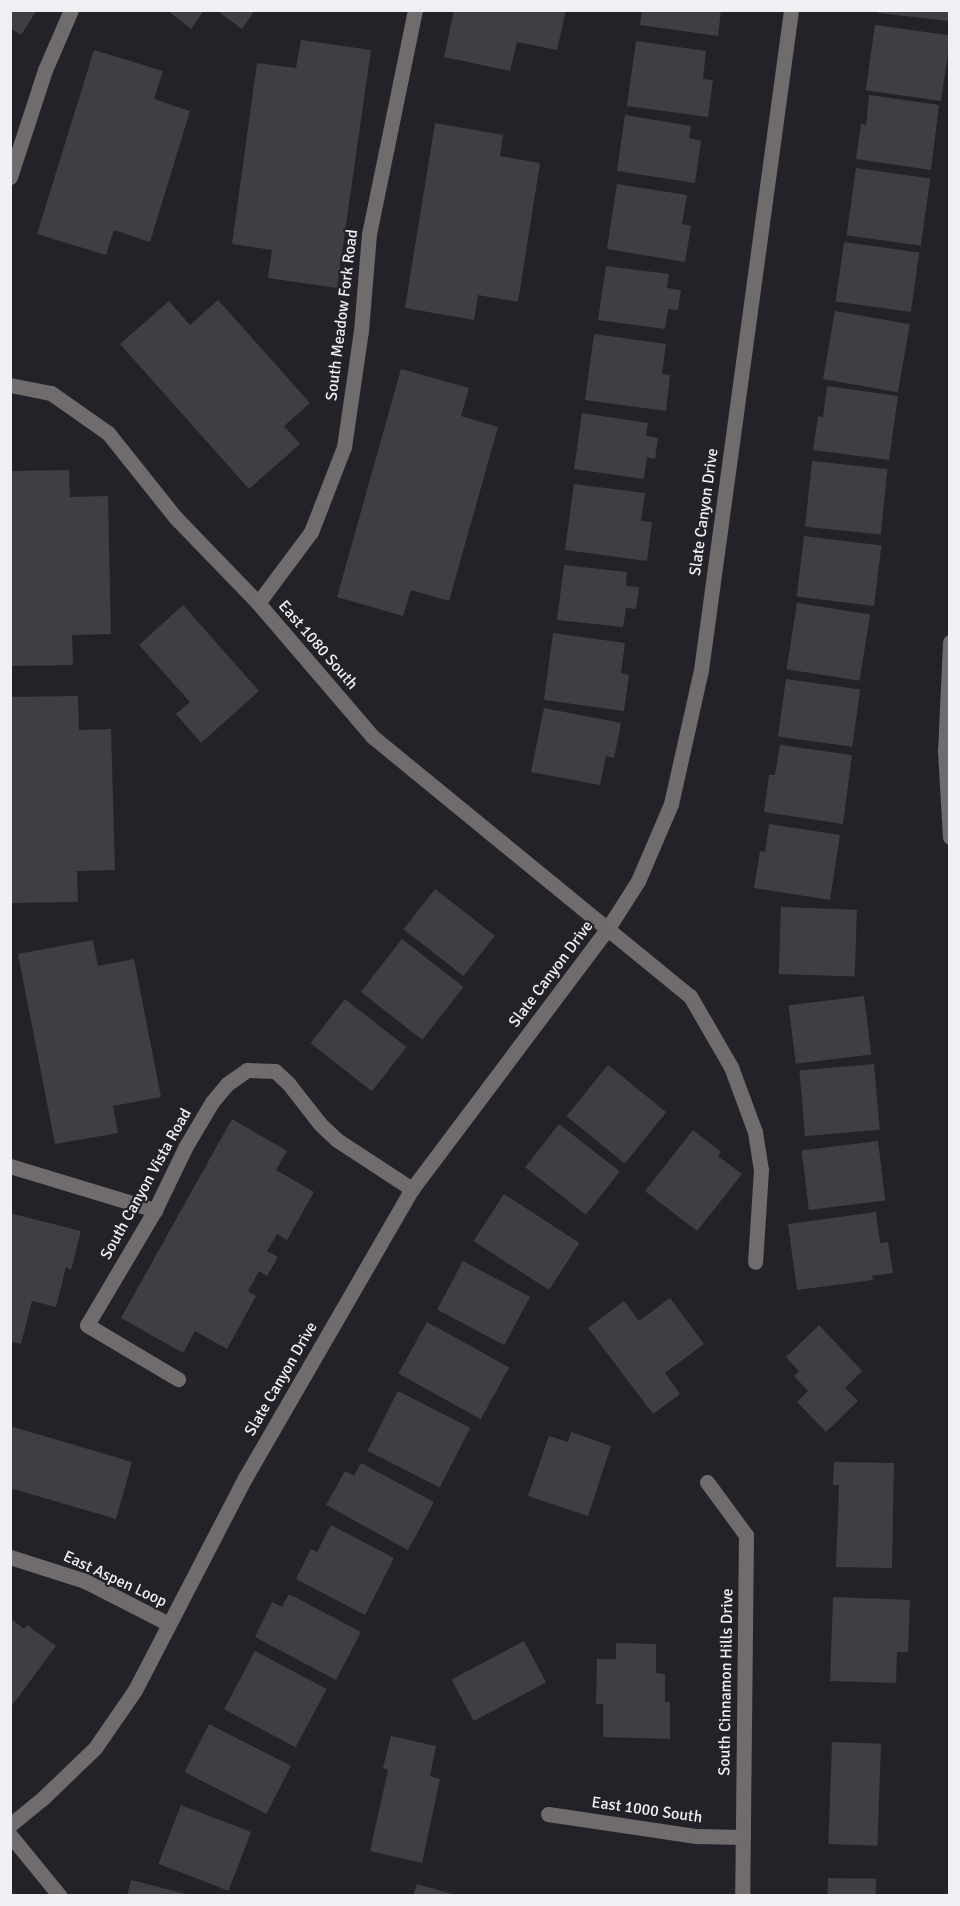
<!DOCTYPE html>
<style>
body{margin:0}
#map{position:relative;width:960px;height:1906px;overflow:hidden;background:#242229;font-family:Signika,sans-serif}
div>[style]{position:absolute}
[style*='--x']{left:calc(var(--x)*1px);top:calc(var(--y)*1px);width:calc(var(--w)*1px);rotate:calc(var(--a)*1deg)}
.building>*{inset:0;background:#3f3e45;transform-origin:0 0}
.service>*{height:15px;margin:-7.5px;padding:0 7.5px;transform-origin:7.5px;border-radius:7.5px;background:#706b6c}
.minor>*{height:15px;margin:-7.5px;padding:0 7.5px;transform-origin:7.5px;border-radius:7.5px;background:#706b6c}
.tertiary>*{height:15px;margin:-7.5px;padding:0 7.5px;transform-origin:7.5px;border-radius:7.5px;background:#706b6c}
span{translate:-50% -50%;white-space:nowrap;text-align:center;line-height:1.15;-webkit-text-stroke:4.5px #242229;paint-order:stroke}
.street-label{font-size:16px;color:#f0eff4}
.frame{position:absolute;inset:0;border:12px solid #f0eff4;pointer-events:none}
</style>
<div id="map">
<div class="building">
<i style="clip-path:polygon(10px 10px,37px 10px,21px 35px,10px 28px)"></i>
<i style="clip-path:polygon(167px 10px,204px 10px,191px 29px)"></i>
<i style="clip-path:polygon(216px 10px,255px 10px,242px 29px)"></i>
<i style="clip-path:polygon(454px 10px,566px 10px,557px 50px,517px 42px,510px 71px,444px 57px)"></i>
<i style="clip-path:polygon(642px 10px,721px 10px,718px 36px,640px 25px)"></i>
<i style="clip-path:polygon(879px 10px,950px 10px,950px 21px,878px 13px)"></i>
<i style="left:875px;top:25px;width:76px;height:66px;rotate:8deg"></i>
<i style="clip-path:polygon(301px 40px,371px 50px,337px 288px,268px 278px,272px 250px,232px 244px,257px 63px,296px 68px)"></i>
<i style="clip-path:polygon(636px 41px,706px 51px,703px 79px,713px 80px,708px 117px,627px 106px)"></i>
<i style="clip-path:polygon(94px 50px,163px 71px,154px 99px,190px 111px,150px 242px,114px 230px,106px 255px,37px 234px)"></i>
<i style="clip-path:polygon(869px 95px,939px 105px,931px 170px,856px 159px,861px 124px,866px 125px)"></i>
<i style="clip-path:polygon(625px 115px,691px 126px,689px 138px,701px 141px,695px 183px,617px 171px)"></i>
<i style="clip-path:polygon(435px 123px,503px 135px,500px 156px,540px 163px,518px 302px,478px 295px,474px 320px,405px 308px)"></i>
<i style="left:856px;top:168px;width:75px;height:68px;rotate:8deg"></i>
<i style="clip-path:polygon(617px 184px,687px 195px,682px 224px,691px 226px,685px 262px,607px 249px)"></i>
<i style="left:844px;top:242px;width:76px;height:60px;rotate:8deg"></i>
<i style="clip-path:polygon(606px 266px,669px 274px,667px 288px,681px 290px,678px 310px,668px 309px,665px 329px,598px 320px)"></i>
<i style="clip-path:polygon(218px 300px,310px 403px,284px 426px,300px 444px,249px 489px,120px 344px,169px 301px,190px 325px)"></i>
<i style="left:835px;top:311px;width:76px;height:69px;rotate:10deg"></i>
<i style="clip-path:polygon(594px 334px,666px 344px,662px 374px,670px 375px,666px 411px,585px 400px)"></i>
<i style="clip-path:polygon(401px 369px,469px 388px,461px 416px,498px 427px,449px 601px,411px 590px,403px 616px,337px 597px)"></i>
<i style="clip-path:polygon(827px 386px,898px 396px,889px 460px,813px 450px,818px 416px,823px 417px)"></i>
<i style="clip-path:polygon(582px 413px,648px 423px,646px 436px,658px 438px,655px 459px,647px 457px,644px 479px,574px 469px)"></i>
<i style="left:812px;top:461px;width:76px;height:66px;rotate:6deg"></i>
<i style="clip-path:polygon(69px 470px,70px 497px,108px 496px,111px 634px,72px 635px,73px 665px,10px 666px,10px 471px)"></i>
<i style="clip-path:polygon(574px 484px,645px 493px,641px 521px,652px 522px,647px 561px,565px 550px)"></i>
<i style="left:804px;top:536px;width:78px;height:61px;rotate:7deg"></i>
<i style="clip-path:polygon(564px 565px,627px 572px,626px 586px,639px 587px,636px 609px,626px 608px,623px 627px,557px 620px)"></i>
<i style="left:797px;top:603px;width:74px;height:67px;rotate:9deg"></i>
<i style="clip-path:polygon(183px 605px,259px 691px,201px 743px,176px 714px,190px 702px,139px 645px)"></i>
<i style="clip-path:polygon(553px 633px,625px 643px,621px 673px,629px 675px,624px 711px,544px 700px)"></i>
<i style="left:786px;top:679px;width:75px;height:58px;rotate:8deg"></i>
<i style="clip-path:polygon(78px 696px,79px 730px,111px 729px,115px 870px,77px 871px,78px 902px,10px 903px,10px 697px)"></i>
<i style="clip-path:polygon(544px 708px,621px 723px,614px 758px,606px 756px,600px 785px,531px 772px)"></i>
<i style="clip-path:polygon(780px 745px,852px 755px,843px 824px,764px 812px,769px 775px,775px 775px)"></i>
<i style="clip-path:polygon(769px 824px,840px 835px,830px 900px,754px 888px,760px 851px,765px 852px)"></i>
<i style="left:435px;top:889px;width:76px;height:51px;rotate:38deg"></i>
<i style="left:781px;top:907px;width:76px;height:67px;rotate:2deg"></i>
<i style="left:402px;top:939px;width:78px;height:67px;rotate:38deg"></i>
<i style="clip-path:polygon(93px 940px,98px 966px,134px 959px,161px 1097px,113px 1106px,118px 1133px,55px 1144px,18px 954px)"></i>
<i style="left:864px;top:996px;width:59px;height:76px;rotate:83deg"></i>
<i style="left:345px;top:999px;width:78px;height:56px;rotate:38deg"></i>
<i style="left:874px;top:1064px;width:66px;height:75px;rotate:85deg"></i>
<i style="left:608px;top:1065px;width:75px;height:66px;rotate:39deg"></i>
<i style="clip-path:polygon(232px 1119px,287px 1151px,276px 1170px,314px 1192px,287px 1240px,277px 1234px,267px 1251px,278px 1257px,267px 1276px,259px 1271px,248px 1291px,256px 1296px,227px 1349px,195px 1331px,183px 1353px,121px 1318px)"></i>
<i style="left:559px;top:1124px;width:77px;height:55px;rotate:38deg"></i>
<i style="clip-path:polygon(693px 1130px,721px 1152px,718px 1156px,742px 1174px,697px 1231px,645px 1191px)"></i>
<i style="left:878px;top:1141px;width:60px;height:77px;rotate:83deg"></i>
<i style="left:504px;top:1194px;width:90px;height:56px;rotate:33deg"></i>
<i style="clip-path:polygon(876px 1212px,880px 1243px,888px 1242px,893px 1273px,872px 1276px,873px 1280px,797px 1290px,788px 1224px)"></i>
<i style="clip-path:polygon(10px 1213px,81px 1231px,71px 1270px,66px 1267px,56px 1307px,32px 1301px,21px 1344px,10px 1341px)"></i>
<i style="left:463px;top:1261px;width:76px;height:55px;rotate:28deg"></i>
<i style="clip-path:polygon(670px 1298px,704px 1344px,665px 1373px,680px 1394px,653px 1414px,588px 1328px,624px 1301px,639px 1321px)"></i>
<i style="left:427px;top:1322px;width:94px;height:59px;rotate:29deg"></i>
<i style="clip-path:polygon(819px 1325px,862px 1371px,845px 1388px,858px 1401px,826px 1432px,797px 1402px,808px 1391px,794px 1376px,799px 1371px,786px 1357px)"></i>
<i style="left:398px;top:1391px;width:81px;height:67px;rotate:27deg"></i>
<i style="clip-path:polygon(10px 1426px,132px 1462px,116px 1519px,10px 1488px)"></i>
<i style="clip-path:polygon(571px 1432px,611px 1446px,588px 1516px,528px 1496px,549px 1436px,568px 1442px)"></i>
<i style="clip-path:polygon(834px 1462px,894px 1463px,892px 1568px,836px 1567px,839px 1485px,833px 1485px)"></i>
<i style="clip-path:polygon(361px 1463px,434px 1502px,408px 1550px,326px 1505px,345px 1471px,354px 1476px)"></i>
<i style="clip-path:polygon(331px 1525px,394px 1558px,365px 1615px,296px 1579px,311px 1549px,317px 1552px)"></i>
<i style="clip-path:polygon(289px 1594px,361px 1632px,336px 1680px,255px 1637px,272px 1602px,282px 1607px)"></i>
<i style="clip-path:polygon(833px 1597px,910px 1600px,908px 1652px,897px 1652px,896px 1683px,830px 1681px)"></i>
<i style="clip-path:polygon(10px 1618px,24px 1629px,27px 1625px,56px 1646px,10px 1708px)"></i>
<i style="left:524px;top:1641px;width:47px;height:82px;rotate:62deg"></i>
<i style="clip-path:polygon(616px 1643px,656px 1644px,656px 1673px,665px 1674px,665px 1702px,670px 1702px,670px 1739px,603px 1737px,603px 1704px,596px 1704px,597px 1659px,616px 1659px)"></i>
<i style="left:255px;top:1651px;width:81px;height:66px;rotate:28deg"></i>
<i style="left:209px;top:1724px;width:92px;height:54px;rotate:27deg"></i>
<i style="clip-path:polygon(391px 1736px,436px 1746px,430px 1776px,440px 1779px,422px 1863px,370px 1851px,388px 1770px,383px 1768px)"></i>
<i style="left:832px;top:1742px;width:49px;height:102px;rotate:2deg"></i>
<i style="left:181px;top:1805px;width:75px;height:63px;rotate:21deg"></i>
<i style="left:828px;top:1878px;width:48px;height:18px;rotate:1deg"></i>
<i style="clip-path:polygon(131px 1880px,190px 1895px,189px 1896px,127px 1896px)"></i>
<i style="clip-path:polygon(417px 1884px,456px 1895px,456px 1896px,413px 1896px)"></i>
</div>
<div class="service">
<i style="--x:690;--y:996;--w:82;--a:60"></i>
<i style="--x:731;--y:1067;--w:69;--a:69.7"></i>
<i style="--x:755;--y:1132;--w:38;--a:81"></i>
<i style="--x:761;--y:1170;--w:92;--a:93.7"></i>
<i style="--x:87;--y:1325;--w:106;--a:30.7"></i>
<i style="--x:10;--y:1835;--w:79;--a:50.7"></i>
</div>
<div class="minor">
<i style="--x:10;--y:177;--w:113;--a:-71.9"></i>
<i style="--x:45;--y:70;--w:65;--a:-66.6"></i>
<i style="--x:10;--y:385;--w:42;--a:11"></i>
<i style="--x:51;--y:393;--w:70;--a:35.1"></i>
<i style="--x:108;--y:433;--w:107;--a:51.4"></i>
<i style="--x:175;--y:517;--w:120;--a:46"></i>
<i style="--x:258;--y:603;--w:177;--a:49.4"></i>
<i style="--x:373;--y:737;--w:409;--a:39.3"></i>
<i style="--x:258;--y:603;--w:89;--a:-53.3"></i>
<i style="--x:311;--y:532;--w:91;--a:-68.8"></i>
<i style="--x:344;--y:447;--w:117;--a:-81.7"></i>
<i style="--x:361;--y:331;--w:97;--a:-85.3"></i>
<i style="--x:369;--y:234;--w:229;--a:-78.4"></i>
<i style="--x:950;--y:642;--w:109;--a:92.6"></i>
<i style="--x:945;--y:751;--w:86;--a:86.7"></i>
<i style="--x:10;--y:1166;--w:152;--a:16.9"></i>
<i style="--x:87;--y:1325;--w:134;--a:-59.4"></i>
<i style="--x:155;--y:1210;--w:71;--a:-64.2"></i>
<i style="--x:186;--y:1146;--w:51;--a:-59.4"></i>
<i style="--x:212;--y:1102;--w:23;--a:-50"></i>
<i style="--x:227;--y:1084;--w:24;--a:-35"></i>
<i style="--x:247;--y:1070;--w:28;--a:2"></i>
<i style="--x:275;--y:1071;--w:18;--a:43"></i>
<i style="--x:288;--y:1083;--w:52;--a:52"></i>
<i style="--x:320;--y:1124;--w:23;--a:43"></i>
<i style="--x:337;--y:1140;--w:90;--a:33.2"></i>
<i style="--x:707;--y:1482;--w:66;--a:53.7"></i>
<i style="--x:746;--y:1535;--w:361;--a:90.6"></i>
<i style="--x:10;--y:1557;--w:79;--a:17.7"></i>
<i style="--x:85;--y:1581;--w:94;--a:27.1"></i>
<i style="--x:548;--y:1814;--w:150;--a:8.5"></i>
<i style="--x:696;--y:1836;--w:47;--a:1.2"></i>
</div>
<div class="tertiary">
<i style="--x:10;--y:1825;--w:43;--a:-39.3"></i>
<i style="--x:43;--y:1798;--w:72;--a:-43.9"></i>
<i style="--x:95;--y:1748;--w:70;--a:-55.4"></i>
<i style="--x:135;--y:1690;--w:239;--a:-62.6"></i>
<i style="--x:245;--y:1478;--w:334;--a:-60"></i>
<i style="--x:412;--y:1189;--w:326;--a:-53.1"></i>
<i style="--x:608;--y:928;--w:56;--a:-57.4"></i>
<i style="--x:638;--y:881;--w:84;--a:-66.8"></i>
<i style="--x:671;--y:804;--w:137;--a:-77.4"></i>
<i style="--x:701;--y:670;--w:666;--a:-82.23"></i>
</div>
<div class="street-label">
<span style="left:342px;top:315px;rotate:-83deg">South Meadow Fork Road</span>
<span style="left:704px;top:512px;rotate:-82deg">Slate Canyon Drive</span>
<span style="left:318px;top:645px;rotate:49deg">East 1080 South</span>
<span style="left:551px;top:974px;rotate:-53deg">Slate Canyon Drive</span>
<span style="left:146px;top:1184px;rotate:-61deg">South Canyon Vista Road</span>
<span style="left:281px;top:1379px;rotate:-60deg">Slate Canyon Drive</span>
<span style="left:115px;top:1579px;rotate:25deg">East Aspen Loop</span>
<span style="left:726px;top:1682px;rotate:-89deg">South Cinnamon Hills Drive</span>
<span style="left:647px;top:1810px;rotate:8deg">East 1000 South</span>
</div>
<div class="frame"></div>
</div>
